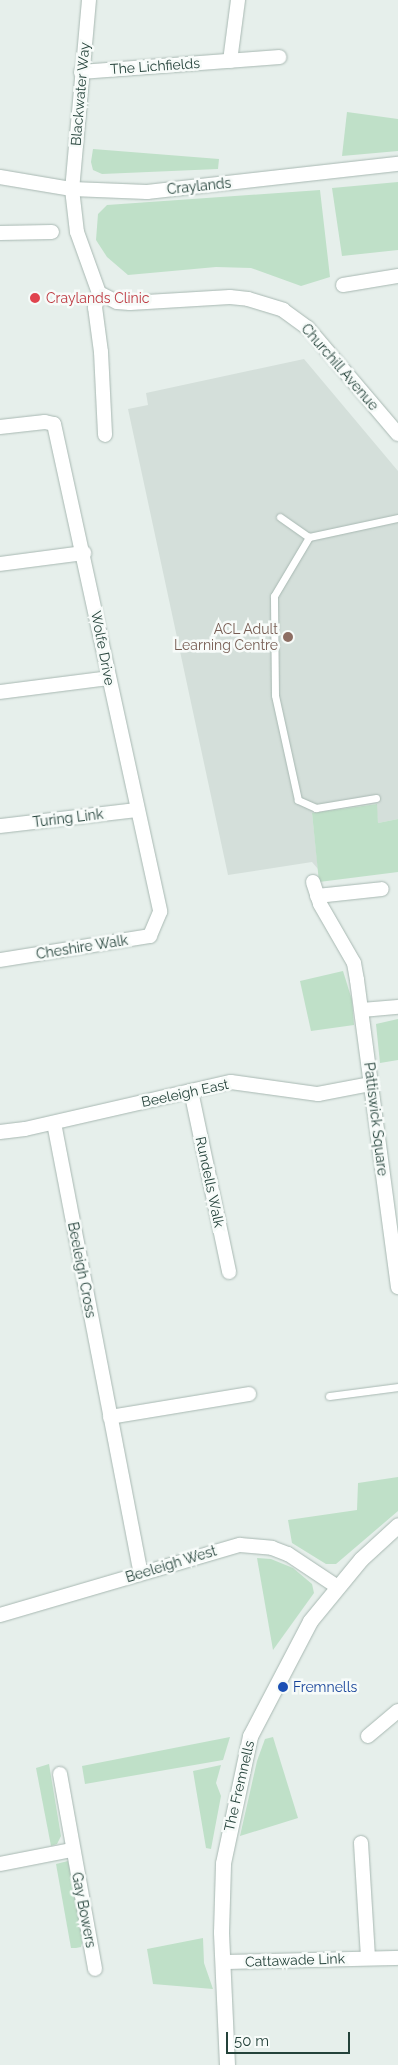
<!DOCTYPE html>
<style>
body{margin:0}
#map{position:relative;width:398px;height:2065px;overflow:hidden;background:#e6efeb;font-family:Raleway,sans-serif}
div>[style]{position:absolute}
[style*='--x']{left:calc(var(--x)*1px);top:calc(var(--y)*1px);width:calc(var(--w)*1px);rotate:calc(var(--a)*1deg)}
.built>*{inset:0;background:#d4dfda}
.green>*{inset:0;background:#bfe0c8}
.roads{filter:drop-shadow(0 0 1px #a8b8b2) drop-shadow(0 0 1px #a8b8b2)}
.lane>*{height:7px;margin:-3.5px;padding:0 3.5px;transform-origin:3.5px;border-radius:3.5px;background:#fff}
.street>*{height:14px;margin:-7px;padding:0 7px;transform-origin:7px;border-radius:7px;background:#fff}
.secondary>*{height:15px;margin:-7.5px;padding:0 7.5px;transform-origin:7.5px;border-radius:7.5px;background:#fff}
.dots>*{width:14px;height:14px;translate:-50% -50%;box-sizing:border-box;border:2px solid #f7fbf9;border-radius:50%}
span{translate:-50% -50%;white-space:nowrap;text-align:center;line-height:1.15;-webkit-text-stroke:5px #f7fbf9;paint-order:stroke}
.street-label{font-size:14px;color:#24423a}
.health-label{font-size:14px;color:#be3a42}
.left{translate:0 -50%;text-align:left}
.education-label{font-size:14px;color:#785e54}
.right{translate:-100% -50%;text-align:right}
.transit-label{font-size:14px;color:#164399}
.scale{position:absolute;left:226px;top:2032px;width:124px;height:22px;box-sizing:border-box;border:2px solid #24423a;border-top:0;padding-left:6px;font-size:15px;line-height:18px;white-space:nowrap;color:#24423a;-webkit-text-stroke:4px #f7fbf9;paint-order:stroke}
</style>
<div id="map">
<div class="built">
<i style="clip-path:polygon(304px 359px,398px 471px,398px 819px,378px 823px,376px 804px,312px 813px,318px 869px,312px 862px,228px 875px,128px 409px,148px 405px,146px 393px)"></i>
</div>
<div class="green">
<i style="clip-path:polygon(347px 112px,398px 119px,398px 151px,342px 156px)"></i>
<i style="clip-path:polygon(93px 149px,219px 159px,218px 169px,102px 174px,93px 170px,91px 162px)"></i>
<i style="clip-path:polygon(398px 182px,398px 250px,342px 256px,332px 188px)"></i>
<i style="clip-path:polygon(320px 190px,330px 277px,301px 286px,251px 268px,216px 267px,128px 275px,107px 257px,96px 240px,98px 214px,107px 205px)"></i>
<i style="clip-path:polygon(377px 804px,378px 823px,398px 819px,398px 872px,319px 882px,312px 813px)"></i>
<i style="clip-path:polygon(343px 971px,352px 1000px,354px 1025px,311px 1031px,300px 981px)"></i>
<i style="clip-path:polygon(398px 1019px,398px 1060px,380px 1063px,376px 1024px)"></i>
<i style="clip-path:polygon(398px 1477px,398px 1511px,336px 1564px,326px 1564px,292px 1543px,288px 1520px,357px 1510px,358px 1483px)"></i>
<i style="clip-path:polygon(257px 1558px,271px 1559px,293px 1568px,312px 1584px,314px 1593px,273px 1650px)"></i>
<i style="clip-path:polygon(230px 1737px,223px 1760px,85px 1784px,82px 1766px)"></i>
<i style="clip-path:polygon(273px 1737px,298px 1818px,240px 1836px,257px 1761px,265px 1739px)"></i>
<i style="clip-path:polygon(49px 1764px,61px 1836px,57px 1844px,51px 1846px,36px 1768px)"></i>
<i style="clip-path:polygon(221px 1765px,216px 1783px,221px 1796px,211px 1849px,206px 1848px,193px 1771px)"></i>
<i style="clip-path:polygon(68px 1861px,84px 1935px,81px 1947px,76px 1948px,71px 1948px,56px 1864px)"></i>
<i style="clip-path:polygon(203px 1938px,204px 1963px,213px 1989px,153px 1984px,147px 1949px)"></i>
</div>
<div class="roads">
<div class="lane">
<i style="--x:280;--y:517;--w:35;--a:35"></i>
<i style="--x:376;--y:798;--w:61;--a:170.5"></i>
<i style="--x:316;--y:808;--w:20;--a:-156"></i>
<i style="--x:298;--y:800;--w:107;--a:-102.4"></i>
<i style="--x:275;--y:695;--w:99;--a:-90.6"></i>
<i style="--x:274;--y:596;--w:69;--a:-59.3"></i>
<i style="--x:309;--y:537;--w:91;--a:-12.1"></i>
<i style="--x:329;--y:1396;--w:70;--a:-7.4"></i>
</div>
<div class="street">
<i style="--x:89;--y:0;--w:190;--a:95.1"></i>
<i style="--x:72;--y:189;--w:43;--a:83.4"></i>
<i style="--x:77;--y:232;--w:65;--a:70.2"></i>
<i style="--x:99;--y:293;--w:15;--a:106"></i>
<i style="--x:95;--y:307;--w:45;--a:82.4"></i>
<i style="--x:101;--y:352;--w:83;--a:87.2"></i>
<i style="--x:230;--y:61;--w:62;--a:-82.5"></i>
<i style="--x:81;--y:72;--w:199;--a:-4.3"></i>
<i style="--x:0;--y:177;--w:73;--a:9.5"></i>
<i style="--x:72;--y:189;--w:75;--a:2.3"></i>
<i style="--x:147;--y:192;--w:253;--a:-6.4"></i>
<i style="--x:0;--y:233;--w:52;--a:-1.1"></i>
<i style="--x:343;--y:285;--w:56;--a:-9.3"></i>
<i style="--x:99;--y:293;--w:20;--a:27"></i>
<i style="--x:117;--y:302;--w:13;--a:4"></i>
<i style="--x:130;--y:303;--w:100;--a:-3.4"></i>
<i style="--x:230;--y:297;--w:18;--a:6"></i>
<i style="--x:248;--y:299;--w:37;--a:17"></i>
<i style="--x:283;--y:310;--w:31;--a:36"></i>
<i style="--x:308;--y:328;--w:139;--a:49.7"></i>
<i style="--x:0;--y:427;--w:45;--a:-6.3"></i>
<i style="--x:45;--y:422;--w:9;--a:13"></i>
<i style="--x:54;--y:424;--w:499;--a:77.7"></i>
<i style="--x:160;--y:912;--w:26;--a:113"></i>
<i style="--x:150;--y:936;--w:152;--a:170.9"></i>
<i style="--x:0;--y:564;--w:85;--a:-7.5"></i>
<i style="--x:0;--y:692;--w:110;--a:-7.3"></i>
<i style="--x:0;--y:826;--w:137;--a:-6.7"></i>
<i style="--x:313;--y:882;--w:23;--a:72"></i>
<i style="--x:320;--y:904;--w:68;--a:60"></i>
<i style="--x:354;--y:963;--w:17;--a:80"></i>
<i style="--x:357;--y:980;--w:310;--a:82.4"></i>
<i style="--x:317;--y:896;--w:65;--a:-6.1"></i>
<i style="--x:362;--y:1010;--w:36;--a:-5"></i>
<i style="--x:191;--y:1091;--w:185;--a:78.1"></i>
<i style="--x:54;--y:1123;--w:458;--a:79.1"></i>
<i style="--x:0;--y:1132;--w:25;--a:-7"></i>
<i style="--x:25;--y:1129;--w:211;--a:-12.9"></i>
<i style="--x:231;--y:1082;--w:88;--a:7.9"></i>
<i style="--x:318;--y:1094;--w:54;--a:-10.7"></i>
<i style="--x:110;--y:1417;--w:141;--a:-9.4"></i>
<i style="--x:0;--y:1615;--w:250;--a:-16.3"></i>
<i style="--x:240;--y:1545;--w:32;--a:5"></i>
<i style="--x:272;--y:1548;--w:17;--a:21"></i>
<i style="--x:288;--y:1554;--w:58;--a:33.7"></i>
<i style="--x:368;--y:1736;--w:39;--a:-40"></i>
<i style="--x:60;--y:1774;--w:198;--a:79.8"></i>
<i style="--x:361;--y:1843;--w:115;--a:86.5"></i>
<i style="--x:0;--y:1864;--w:73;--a:-11"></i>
<i style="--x:223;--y:1962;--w:175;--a:-1.3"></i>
</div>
<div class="secondary">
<i style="--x:227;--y:2065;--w:133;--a:-92.6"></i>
<i style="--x:221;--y:1932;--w:69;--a:-88.3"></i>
<i style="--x:223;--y:1863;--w:130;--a:-78"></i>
<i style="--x:250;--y:1736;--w:130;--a:-62.4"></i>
<i style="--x:310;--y:1621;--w:80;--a:-50.6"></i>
<i style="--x:361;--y:1559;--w:50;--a:-42.6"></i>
</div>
</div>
<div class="dots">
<i style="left:35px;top:298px;background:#e0444e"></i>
<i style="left:288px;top:637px;background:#8d6e63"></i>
<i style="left:283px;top:1687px;background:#1a4fb4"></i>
</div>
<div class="street-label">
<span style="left:155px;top:66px;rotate:-4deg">The Lichfields</span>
<span style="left:80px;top:94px;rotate:-85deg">Blackwater Way</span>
<span style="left:199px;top:186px;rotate:-6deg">Craylands</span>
<span style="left:340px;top:367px;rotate:49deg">Churchill Avenue</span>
<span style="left:103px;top:648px;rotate:79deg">Wolfe Drive</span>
<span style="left:68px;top:818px;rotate:-7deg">Turing Link</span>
<span style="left:82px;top:947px;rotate:-9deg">Cheshire Walk</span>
<span style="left:185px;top:1093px;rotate:-12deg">Beeleigh East</span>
<span style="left:376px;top:1119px;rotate:83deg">Pattiswick Square</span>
<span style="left:210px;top:1182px;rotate:78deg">Rundells Walk</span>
<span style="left:82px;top:1270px;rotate:79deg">Beeleigh Cross</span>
<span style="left:171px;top:1564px;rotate:-17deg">Beeleigh West</span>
<span style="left:239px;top:1786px;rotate:-77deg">The Fremnells</span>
<span style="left:84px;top:1910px;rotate:79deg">Gay Bowers</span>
<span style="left:295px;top:1960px;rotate:-2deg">Cattawade Link</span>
</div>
<div class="health-label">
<span class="left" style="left:46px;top:298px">Craylands Clinic</span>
</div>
<div class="education-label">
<span class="right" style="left:278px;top:637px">ACL Adult<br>Learning Centre</span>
</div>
<div class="transit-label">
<span class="left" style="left:293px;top:1687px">Fremnells</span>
</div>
<div class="scale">50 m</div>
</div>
